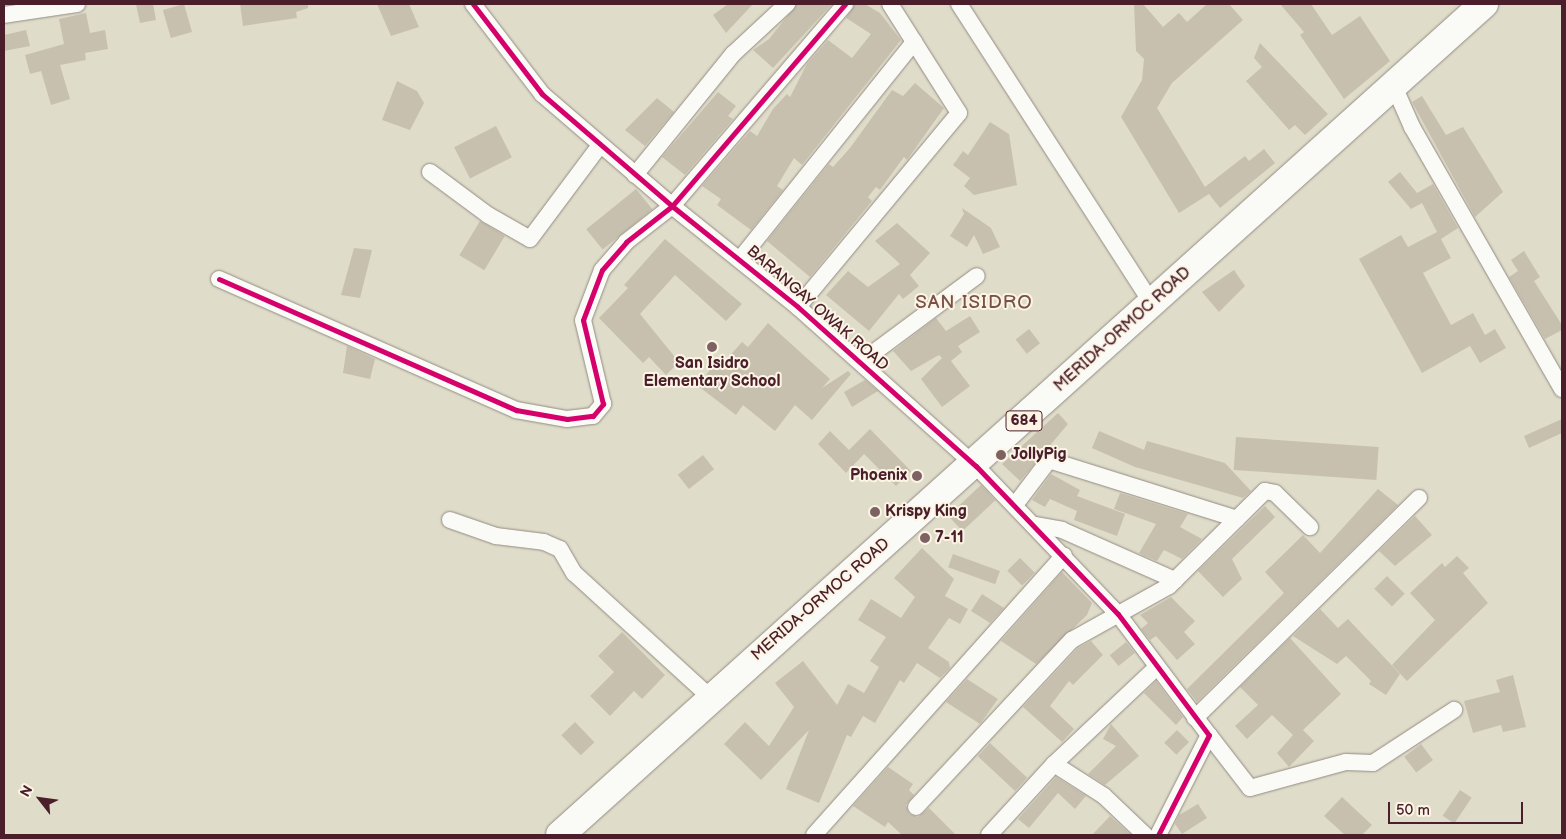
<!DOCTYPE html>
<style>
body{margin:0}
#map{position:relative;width:1566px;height:839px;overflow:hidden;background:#dfdcc9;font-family:"Balsamiq Sans",sans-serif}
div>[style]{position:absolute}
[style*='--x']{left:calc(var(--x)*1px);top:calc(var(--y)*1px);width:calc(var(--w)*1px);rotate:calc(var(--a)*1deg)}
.building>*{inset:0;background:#c8c0ae;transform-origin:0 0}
.roads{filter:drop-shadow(0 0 1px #948b83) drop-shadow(0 0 1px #948b83)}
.minor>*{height:16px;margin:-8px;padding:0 8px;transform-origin:8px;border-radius:8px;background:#fafaf7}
.trunk>*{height:28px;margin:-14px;padding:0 14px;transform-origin:14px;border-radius:14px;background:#fafaf7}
.cycleway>*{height:5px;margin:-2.5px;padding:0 2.5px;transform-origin:2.5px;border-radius:2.5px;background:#d6006c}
.dots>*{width:14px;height:14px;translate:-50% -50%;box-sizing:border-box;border:2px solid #fcf5e5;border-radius:50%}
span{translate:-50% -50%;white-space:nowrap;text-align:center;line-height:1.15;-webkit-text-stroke:4px #fcf5e5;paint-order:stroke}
.shield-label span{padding:1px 4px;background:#fcf5e5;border:1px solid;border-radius:4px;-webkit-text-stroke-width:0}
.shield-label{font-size:15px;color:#4a1f2b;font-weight:700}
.street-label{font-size:16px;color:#4a1f2b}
.poi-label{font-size:16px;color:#4a1f2b;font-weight:700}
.left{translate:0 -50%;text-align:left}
.right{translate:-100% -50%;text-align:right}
.quarter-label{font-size:19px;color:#795148;letter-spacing:1px}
.frame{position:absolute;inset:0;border:5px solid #4a1f2b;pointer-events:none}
.north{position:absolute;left:15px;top:774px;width:50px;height:50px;-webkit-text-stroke:4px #fcf5e5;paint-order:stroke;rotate:300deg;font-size:14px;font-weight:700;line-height:20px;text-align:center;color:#4a1f2b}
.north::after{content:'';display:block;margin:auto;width:18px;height:22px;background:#4a1f2b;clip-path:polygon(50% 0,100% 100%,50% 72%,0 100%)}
.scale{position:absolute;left:1388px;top:802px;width:135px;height:22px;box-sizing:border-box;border:2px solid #4a1f2b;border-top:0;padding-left:6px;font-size:15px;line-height:18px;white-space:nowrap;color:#4a1f2b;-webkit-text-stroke:4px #fcf5e5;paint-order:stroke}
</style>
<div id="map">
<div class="building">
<i style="clip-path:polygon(136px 4px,153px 4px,156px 20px,140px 23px)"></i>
<i style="left:184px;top:4px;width:29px;height:22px;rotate:74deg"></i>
<i style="clip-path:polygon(240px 4px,308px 4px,308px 8px,296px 12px,297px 18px,243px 26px)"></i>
<i style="clip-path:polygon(377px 4px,409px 4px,419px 27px,391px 36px)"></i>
<i style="clip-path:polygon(728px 4px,753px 4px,726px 33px,713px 15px)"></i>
<i style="clip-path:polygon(797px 4px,832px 4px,773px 68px,753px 50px,769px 39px)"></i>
<i style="clip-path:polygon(855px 4px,865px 4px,880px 13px,901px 40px,802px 165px,794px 158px,777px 186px,783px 190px,751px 230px,717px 205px,721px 199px,702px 186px,750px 131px,757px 136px,773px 109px,787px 94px,790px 97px,807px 64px,828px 40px,852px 58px,871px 34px,846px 18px)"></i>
<i style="clip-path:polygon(1134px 4px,1143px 4px,1163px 27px,1179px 13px,1187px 22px,1207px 4px,1229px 4px,1243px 20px,1172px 83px,1157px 108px,1205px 187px,1245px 156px,1249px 161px,1264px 149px,1275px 163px,1220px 208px,1209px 194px,1179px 213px,1121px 117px,1142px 80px,1144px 59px,1136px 51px)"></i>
<i style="clip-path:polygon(1280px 4px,1311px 4px,1332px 35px,1360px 16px,1390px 61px,1344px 99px,1300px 35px,1304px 32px)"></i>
<i style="clip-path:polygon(86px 13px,90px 33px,105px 30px,108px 49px,85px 53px,86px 60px,60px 65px,70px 99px,51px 105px,41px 71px,30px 74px,25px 55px,64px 44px,59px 19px)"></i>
<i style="clip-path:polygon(26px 30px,30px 46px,4px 51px,4px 35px)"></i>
<i style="clip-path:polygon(1260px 43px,1328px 114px,1305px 135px,1295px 125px,1289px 130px,1246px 81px,1262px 67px,1254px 58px)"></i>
<i style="clip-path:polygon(397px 81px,417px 91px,424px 103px,410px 130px,382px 120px)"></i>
<i style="clip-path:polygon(915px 83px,944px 108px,907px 160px,904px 157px,880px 190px,876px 187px,868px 197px,872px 201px,810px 277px,767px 241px,829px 164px,833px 167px,850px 148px,892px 90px,903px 96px)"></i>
<i style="clip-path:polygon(718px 92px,736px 106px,728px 116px,733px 119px,685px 175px,662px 157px)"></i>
<i style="clip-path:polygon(1422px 96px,1446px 135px,1463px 127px,1503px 192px,1475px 217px,1412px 102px)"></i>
<i style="clip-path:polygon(657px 98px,674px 112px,645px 146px,625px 130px)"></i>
<i style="clip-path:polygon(990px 122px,1009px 134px,1017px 185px,974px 195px,964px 186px,970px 178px,953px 165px,963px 151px,968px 155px)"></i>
<i style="left:496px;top:126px;width:35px;height:47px;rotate:63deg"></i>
<i style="clip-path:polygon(1400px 172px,1417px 193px,1433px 184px,1458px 228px,1441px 239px,1451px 258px,1423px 273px,1451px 325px,1473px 313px,1485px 335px,1495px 329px,1506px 348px,1480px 363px,1470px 346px,1422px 373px,1359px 259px,1401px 235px,1408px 247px,1437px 232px,1422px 203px,1411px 209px,1388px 182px)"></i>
<i style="left:636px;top:189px;width:26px;height:64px;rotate:51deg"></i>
<i style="clip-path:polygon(962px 208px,991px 228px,1000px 247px,983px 254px,974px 235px,967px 247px,950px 236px,964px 214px)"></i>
<i style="left:480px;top:221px;width:29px;height:40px;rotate:31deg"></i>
<i style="clip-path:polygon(897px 223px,930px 253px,910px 275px,919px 286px,903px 299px,899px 294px,869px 331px,826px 295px,848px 271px,868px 287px,900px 264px,875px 241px)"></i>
<i style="clip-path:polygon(665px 239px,742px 304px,726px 321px,675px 275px,640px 314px,679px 362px,666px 375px,649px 357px,643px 363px,599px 318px,628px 288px,624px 285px)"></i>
<i style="clip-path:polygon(354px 248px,372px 250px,360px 298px,341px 295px)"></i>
<i style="clip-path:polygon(1524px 251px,1540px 277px,1534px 281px,1562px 325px,1562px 330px,1545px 339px,1509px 277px,1518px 271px,1511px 260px)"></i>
<i style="clip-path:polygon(1234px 270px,1245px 286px,1219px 312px,1202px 292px)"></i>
<i style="clip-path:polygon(970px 316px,980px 332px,958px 346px,962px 352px,951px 361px,970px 386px,942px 407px,921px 379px,942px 358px,939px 355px,911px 371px,893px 351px,936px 318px,946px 331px)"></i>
<i style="clip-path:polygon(768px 323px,830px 379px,822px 388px,848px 371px,851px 374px,812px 420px,795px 405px,775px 431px,743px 405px,736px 415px,698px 386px,712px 367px,717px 370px,742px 342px,748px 347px)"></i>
<i style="left:1029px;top:329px;width:18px;height:17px;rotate:52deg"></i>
<i style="clip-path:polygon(347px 346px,375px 359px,370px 379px,343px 373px)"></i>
<i style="clip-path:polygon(865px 380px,878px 391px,852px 407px,844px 392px)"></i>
<i style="clip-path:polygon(1058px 413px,1068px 424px,1020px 481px,1002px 464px)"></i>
<i style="clip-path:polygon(1562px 419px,1562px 433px,1529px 448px,1524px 436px)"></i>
<i style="clip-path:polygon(870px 429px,911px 471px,896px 486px,864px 454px,846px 473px,818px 444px,830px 431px,849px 450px)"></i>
<i style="clip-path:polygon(1099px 431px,1144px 450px,1147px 441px,1225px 463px,1251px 491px,1243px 498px,1135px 467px,1092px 448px)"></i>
<i style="left:1236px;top:437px;width:143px;height:33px;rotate:4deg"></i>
<i style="left:703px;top:455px;width:18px;height:32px;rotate:52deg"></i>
<i style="clip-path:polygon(1051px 474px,1080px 490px,1077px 496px,1125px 514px,1117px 536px,1074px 520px,1077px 511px,1050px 499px,1045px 507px,1032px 500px)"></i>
<i style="left:981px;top:485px;width:21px;height:45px;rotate:47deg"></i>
<i style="clip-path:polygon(1378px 489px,1398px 505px,1197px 702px,1187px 689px,1284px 593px,1265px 572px,1303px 535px,1320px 553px)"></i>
<i style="clip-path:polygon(1120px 493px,1188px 514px,1180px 527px,1202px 539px,1182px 559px,1164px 550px,1157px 561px,1145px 556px,1139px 553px,1156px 524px,1114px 509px)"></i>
<i style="clip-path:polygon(1265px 506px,1275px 517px,1232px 559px,1242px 579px,1223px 597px,1198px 571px)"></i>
<i style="clip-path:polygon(1415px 516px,1432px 535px,1395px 566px,1379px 551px)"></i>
<i style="clip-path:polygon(922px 548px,954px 579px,945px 596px,968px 609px,960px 624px,949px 618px,928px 648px,949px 662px,950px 668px,940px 678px,917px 663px,904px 683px,900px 680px,875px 723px,863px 716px,851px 737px,847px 735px,819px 803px,786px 789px,809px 730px,761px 780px,724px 744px,745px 722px,769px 746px,794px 707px,775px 683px,803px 661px,837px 705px,848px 684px,864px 693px,879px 667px,870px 661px,886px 637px,858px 620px,871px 599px,901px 618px,915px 597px,894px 578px)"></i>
<i style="left:953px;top:554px;width:50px;height:14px;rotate:20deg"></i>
<i style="clip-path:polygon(1457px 556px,1469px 568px,1463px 573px,1488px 603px,1407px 681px,1392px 665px,1435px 620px,1410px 593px,1442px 563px,1445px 567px)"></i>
<i style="left:1020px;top:558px;width:21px;height:18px;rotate:45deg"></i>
<i style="clip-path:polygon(1062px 572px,1092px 603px,1087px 615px,1036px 664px,1001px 641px)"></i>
<i style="left:1387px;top:576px;width:25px;height:18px;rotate:45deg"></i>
<i style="clip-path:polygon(982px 594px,1004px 608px,990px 623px,971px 611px)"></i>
<i style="clip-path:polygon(1171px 597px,1195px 621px,1184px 632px,1195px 644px,1177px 660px,1156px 636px,1150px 640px,1141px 629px,1148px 623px,1140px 615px)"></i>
<i style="clip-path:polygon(1320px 609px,1338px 628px,1348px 619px,1400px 674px,1386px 695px,1369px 684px,1371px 681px,1346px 656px,1337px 664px,1293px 636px)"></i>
<i style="clip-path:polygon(622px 632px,665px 675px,642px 699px,634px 691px,610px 716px,590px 696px,614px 672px,598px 656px)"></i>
<i style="clip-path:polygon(1290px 638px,1341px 694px,1303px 730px,1314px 741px,1289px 767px,1277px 753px,1293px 735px,1272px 715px,1247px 739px,1235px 726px,1258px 705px,1240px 687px)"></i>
<i style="clip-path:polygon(1091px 641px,1103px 655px,1073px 685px,1069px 681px,1050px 706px,1074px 729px,1062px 742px,1023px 707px,1078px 648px)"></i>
<i style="left:1126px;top:642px;width:14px;height:21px;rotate:51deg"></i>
<i style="clip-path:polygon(1513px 675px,1526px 727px,1503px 732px,1501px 725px,1473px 733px,1464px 701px,1500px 692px,1496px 680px)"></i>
<i style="clip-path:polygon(967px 679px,998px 699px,980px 724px,946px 702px)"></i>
<i style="clip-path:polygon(1156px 681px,1183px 717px,1176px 725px,1144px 693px)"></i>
<i style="left:575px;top:722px;width:28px;height:19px;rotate:46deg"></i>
<i style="clip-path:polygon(1111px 724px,1139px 756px,1105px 785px,1088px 774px,1116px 746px,1103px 739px)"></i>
<i style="left:1177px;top:730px;width:17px;height:18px;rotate:45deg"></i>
<i style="left:990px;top:743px;width:51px;height:18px;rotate:43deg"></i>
<i style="left:1421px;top:744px;width:20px;height:21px;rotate:53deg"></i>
<i style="clip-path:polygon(888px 767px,913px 784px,909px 790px,914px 795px,906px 805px,909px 814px,918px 817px,929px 808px,956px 835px,902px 835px,888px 822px,885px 827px,853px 806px)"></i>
<i style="clip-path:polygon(1056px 777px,1086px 796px,1075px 809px,1058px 793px,1029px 828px,1018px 819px)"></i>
<i style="left:1460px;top:790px;width:14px;height:31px;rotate:34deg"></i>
<i style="clip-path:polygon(1342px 797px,1372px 825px,1362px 835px,1345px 835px,1324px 816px)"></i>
<i style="clip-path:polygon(1198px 804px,1207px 818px,1182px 834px,1175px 824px,1179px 815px)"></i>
<i style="clip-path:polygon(1110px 816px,1131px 835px,1092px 835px)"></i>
</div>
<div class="roads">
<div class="minor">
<i style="--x:473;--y:4;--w:113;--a:52.5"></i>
<i style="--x:542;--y:94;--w:172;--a:40.7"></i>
<i style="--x:672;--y:206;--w:161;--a:38.7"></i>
<i style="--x:798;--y:307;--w:239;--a:41.8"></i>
<i style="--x:976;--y:466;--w:205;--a:46.2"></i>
<i style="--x:1118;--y:614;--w:151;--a:53.1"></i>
<i style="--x:1209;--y:735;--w:112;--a:117"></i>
<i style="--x:959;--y:4;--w:357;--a:57.2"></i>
<i style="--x:4;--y:15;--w:74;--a:-8.6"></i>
<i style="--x:1394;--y:86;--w:45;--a:66.3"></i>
<i style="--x:1412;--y:127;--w:302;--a:60.2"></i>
<i style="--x:430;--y:172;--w:72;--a:36.6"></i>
<i style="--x:488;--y:215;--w:48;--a:29.7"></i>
<i style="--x:530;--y:239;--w:117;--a:-53.3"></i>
<i style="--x:635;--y:175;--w:156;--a:-51"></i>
<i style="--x:733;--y:54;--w:74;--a:-42.8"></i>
<i style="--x:741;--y:258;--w:277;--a:-51.3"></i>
<i style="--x:219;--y:279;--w:325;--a:23.8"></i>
<i style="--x:516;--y:410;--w:52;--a:10"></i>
<i style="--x:567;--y:419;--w:26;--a:-7"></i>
<i style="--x:593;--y:416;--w:16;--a:-50"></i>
<i style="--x:603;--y:404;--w:86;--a:-103.4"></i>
<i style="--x:583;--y:320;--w:53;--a:-69.2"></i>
<i style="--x:602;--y:270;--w:37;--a:-49"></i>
<i style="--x:626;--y:242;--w:58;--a:-38"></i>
<i style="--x:672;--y:206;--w:266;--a:-49.4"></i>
<i style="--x:798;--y:307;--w:252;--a:-50.3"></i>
<i style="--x:959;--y:113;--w:129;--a:-122.3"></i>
<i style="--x:861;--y:362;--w:144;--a:-36.6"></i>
<i style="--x:1015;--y:505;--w:56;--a:-52.9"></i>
<i style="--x:1049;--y:460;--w:197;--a:17.4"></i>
<i style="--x:450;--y:520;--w:49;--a:19.2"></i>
<i style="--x:496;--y:536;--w:48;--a:7.1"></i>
<i style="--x:544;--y:542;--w:17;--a:24"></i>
<i style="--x:560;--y:549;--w:28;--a:60"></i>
<i style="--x:574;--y:573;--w:184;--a:42.4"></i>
<i style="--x:1035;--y:525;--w:27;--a:10"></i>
<i style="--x:1062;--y:530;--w:124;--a:23.9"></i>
<i style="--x:1195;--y:718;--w:314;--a:-44.5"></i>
<i style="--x:1209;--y:735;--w:67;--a:52.3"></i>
<i style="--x:1250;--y:788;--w:99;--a:-15.2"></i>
<i style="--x:1346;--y:762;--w:27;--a:2"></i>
<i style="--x:1373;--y:763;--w:97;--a:-33.2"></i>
<i style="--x:1054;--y:764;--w:141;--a:-43.3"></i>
<i style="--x:916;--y:807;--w:229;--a:-47"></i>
<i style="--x:1072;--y:640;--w:111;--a:-29.1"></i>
<i style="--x:1169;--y:586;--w:135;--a:-44.7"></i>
<i style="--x:1265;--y:491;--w:10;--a:11"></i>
<i style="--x:1275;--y:493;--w:49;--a:44.2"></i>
<i style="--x:814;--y:835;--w:375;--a:-48.2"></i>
<i style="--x:989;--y:835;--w:96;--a:-47.5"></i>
<i style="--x:1054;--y:764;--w:59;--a:32.6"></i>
<i style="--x:1104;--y:796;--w:57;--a:43.6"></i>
</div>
<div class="trunk">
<i style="--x:560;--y:835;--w:1243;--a:-41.97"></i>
</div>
</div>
<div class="cycleway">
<i style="--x:473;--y:4;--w:113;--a:52.5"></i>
<i style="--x:542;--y:94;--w:172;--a:40.7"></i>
<i style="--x:672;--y:206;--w:161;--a:38.7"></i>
<i style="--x:798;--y:307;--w:239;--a:41.8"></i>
<i style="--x:976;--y:466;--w:205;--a:46.2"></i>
<i style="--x:1118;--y:614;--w:151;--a:53.1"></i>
<i style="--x:1209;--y:735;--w:112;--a:117"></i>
<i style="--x:219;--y:279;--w:325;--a:23.8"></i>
<i style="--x:516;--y:410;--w:52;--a:10"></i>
<i style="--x:567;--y:419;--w:26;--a:-7"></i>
<i style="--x:593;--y:416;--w:16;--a:-50"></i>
<i style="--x:603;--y:404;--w:86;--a:-103.4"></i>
<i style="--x:583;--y:320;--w:53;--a:-69.2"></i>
<i style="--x:602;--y:270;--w:37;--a:-49"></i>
<i style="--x:626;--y:242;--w:58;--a:-38"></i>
<i style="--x:672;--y:206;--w:266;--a:-49.4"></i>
</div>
<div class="dots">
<i style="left:712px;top:347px;background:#7e6162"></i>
<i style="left:1001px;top:455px;background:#7e6162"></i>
<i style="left:917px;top:476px;background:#7e6162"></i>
<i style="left:875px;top:512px;background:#7e6162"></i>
<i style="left:925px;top:538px;background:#7e6162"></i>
</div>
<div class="shield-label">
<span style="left:1024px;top:421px">684</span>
</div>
<div class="street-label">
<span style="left:817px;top:309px;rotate:41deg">BARANGAY OWAK ROAD</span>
<span style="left:1123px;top:330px;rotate:-42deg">MERIDA-ORMOC ROAD</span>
<span style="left:821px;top:600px;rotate:-41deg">MERIDA-ORMOC ROAD</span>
</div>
<div class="poi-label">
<span style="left:712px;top:373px">San Isidro<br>Elementary School</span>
<span class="left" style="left:1011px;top:455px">JollyPig</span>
<span class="right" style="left:907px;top:476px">Phoenix</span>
<span class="left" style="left:885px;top:512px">Krispy King</span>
<span class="left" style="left:935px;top:538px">7-11</span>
</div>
<div class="quarter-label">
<span style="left:974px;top:303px">SAN ISIDRO</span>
</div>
<div class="frame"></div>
<div class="north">N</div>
<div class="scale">50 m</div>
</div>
